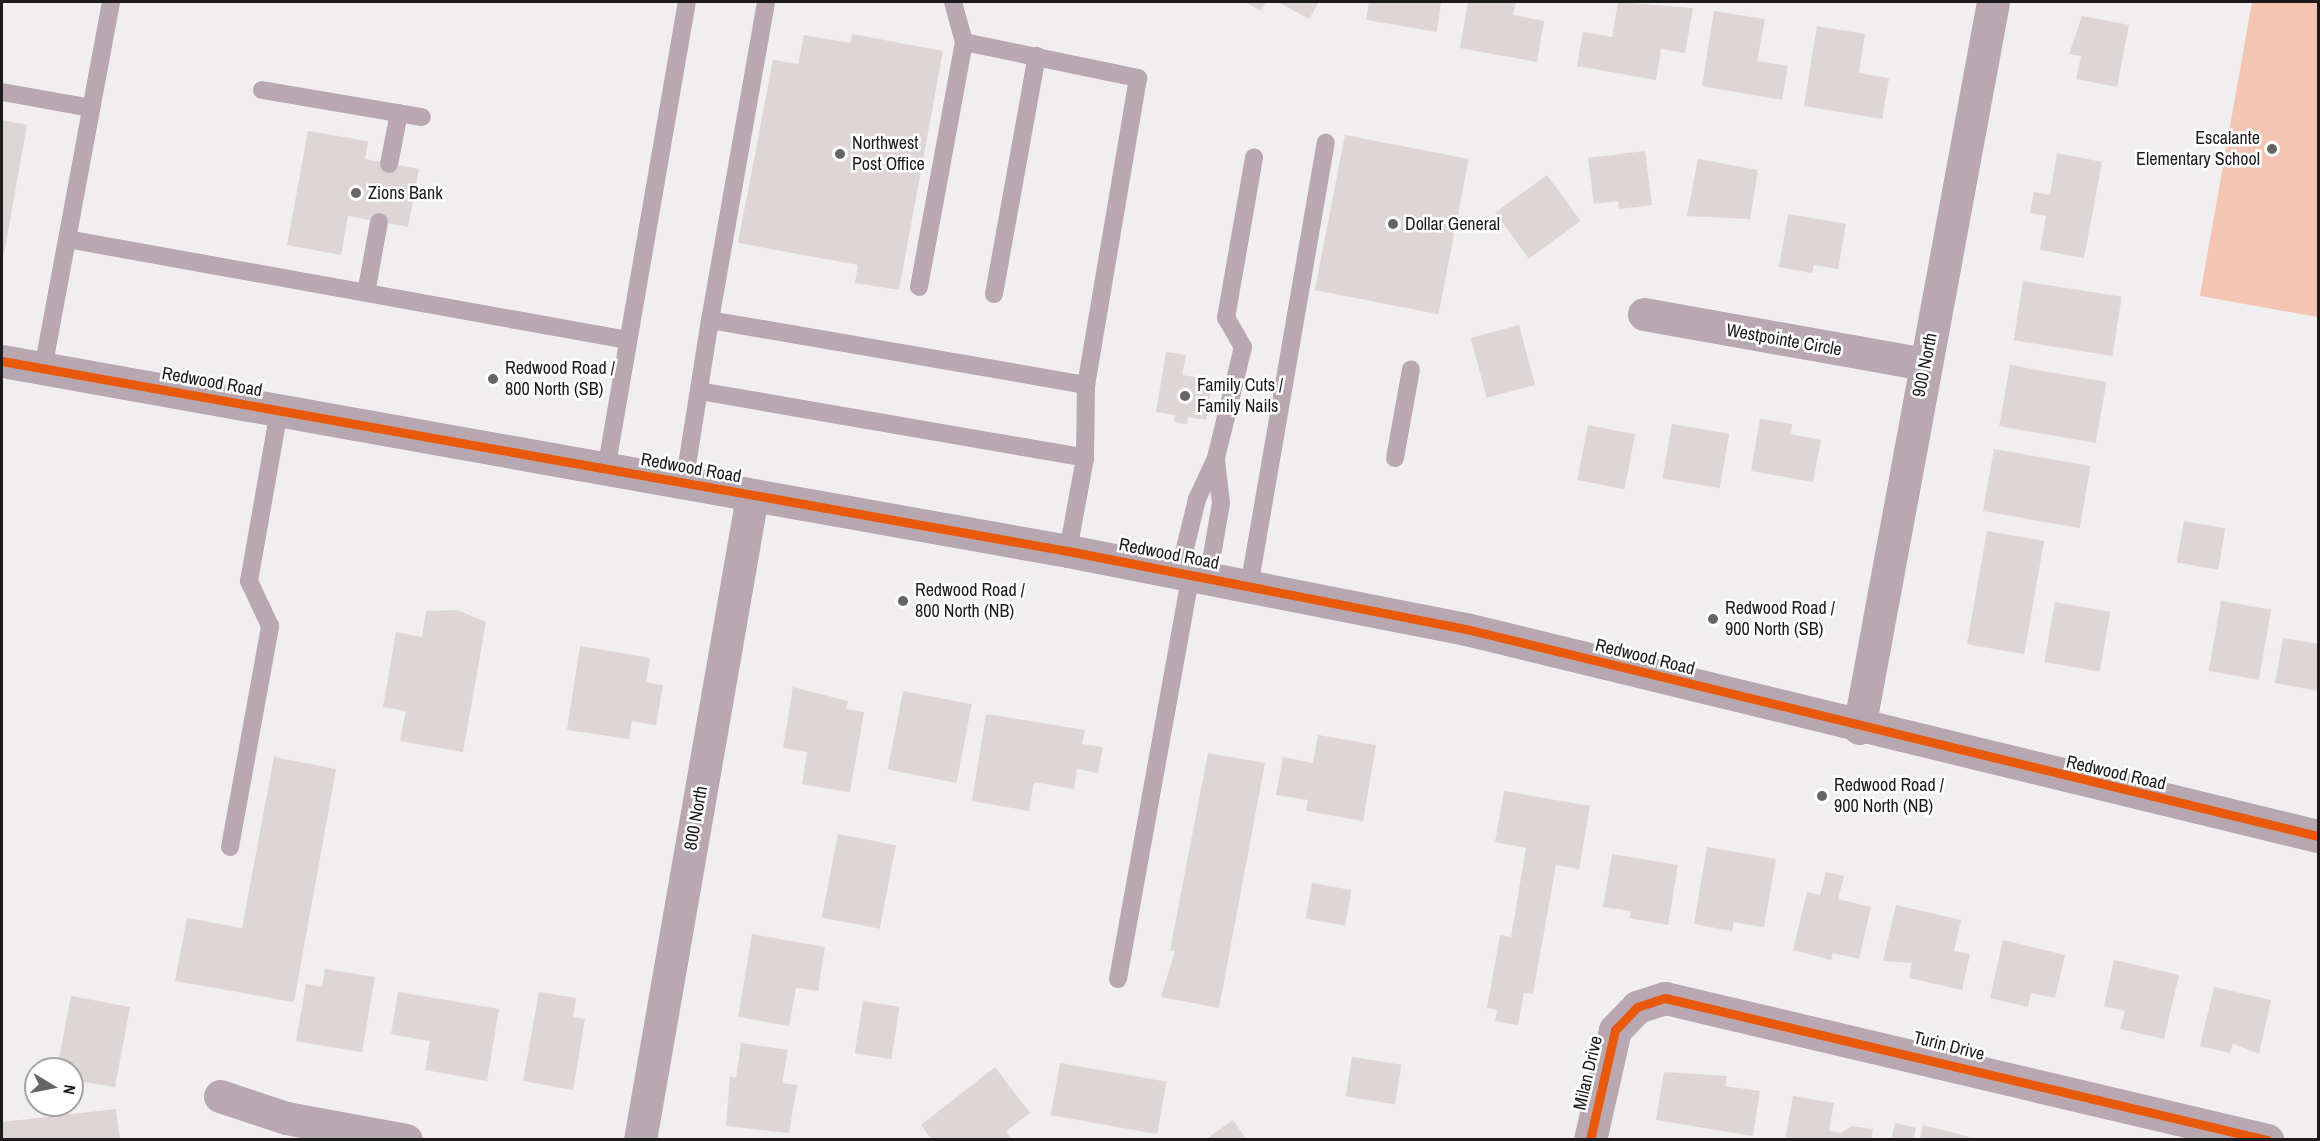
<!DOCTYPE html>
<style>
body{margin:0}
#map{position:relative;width:2320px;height:1141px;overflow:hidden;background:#f1eeef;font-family:"Archivo Narrow",sans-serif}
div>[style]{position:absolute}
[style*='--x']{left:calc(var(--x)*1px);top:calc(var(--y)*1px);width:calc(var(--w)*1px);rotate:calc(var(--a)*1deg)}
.green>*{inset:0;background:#f4c5b3}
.building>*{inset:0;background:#ded5d5;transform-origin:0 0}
.lane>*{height:18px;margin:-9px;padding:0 9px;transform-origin:9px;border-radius:9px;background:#b9a8b2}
.street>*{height:33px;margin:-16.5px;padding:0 16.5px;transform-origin:16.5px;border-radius:16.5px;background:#b9a8b2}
.secondary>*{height:33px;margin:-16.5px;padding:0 16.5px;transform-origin:16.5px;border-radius:16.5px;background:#b7a7b0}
.cycleway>*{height:9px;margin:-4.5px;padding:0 4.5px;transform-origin:4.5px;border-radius:4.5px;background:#e8590c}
.dots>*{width:16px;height:16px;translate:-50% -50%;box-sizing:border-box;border:3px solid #fff;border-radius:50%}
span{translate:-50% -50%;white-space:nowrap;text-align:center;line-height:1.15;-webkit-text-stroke:5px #fff;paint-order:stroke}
.poi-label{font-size:18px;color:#1c1a1a}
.right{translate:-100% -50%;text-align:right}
.left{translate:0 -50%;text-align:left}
.street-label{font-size:18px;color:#1c1a1a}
.frame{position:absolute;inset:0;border:3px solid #1c1a1a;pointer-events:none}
.north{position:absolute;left:24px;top:1057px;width:60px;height:60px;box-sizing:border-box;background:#fff;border:2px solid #a4a3a3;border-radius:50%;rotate:100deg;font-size:16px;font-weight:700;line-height:24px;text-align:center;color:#1c1a1a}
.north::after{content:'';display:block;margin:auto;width:21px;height:27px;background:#676465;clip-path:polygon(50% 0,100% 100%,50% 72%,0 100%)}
</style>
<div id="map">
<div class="green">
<i style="clip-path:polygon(2252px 2px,2318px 2px,2318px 317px,2200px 296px)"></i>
</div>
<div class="building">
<i style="clip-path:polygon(1245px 2px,1266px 2px,1261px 11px)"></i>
<i style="clip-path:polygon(1278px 2px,1319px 2px,1309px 19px)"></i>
<i style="clip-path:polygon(1369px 2px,1441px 2px,1437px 32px,1366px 20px)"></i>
<i style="clip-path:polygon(1468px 2px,1516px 2px,1513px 15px,1544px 21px,1537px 62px,1460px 48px)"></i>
<i style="clip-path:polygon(1618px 2px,1693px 8px,1685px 53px,1661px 49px,1656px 80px,1577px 66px,1583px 32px,1612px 37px)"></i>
<i style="clip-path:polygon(1714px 11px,1765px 19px,1757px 61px,1788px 66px,1782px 100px,1702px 86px)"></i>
<i style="clip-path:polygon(2082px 16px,2129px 25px,2117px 87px,2076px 79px,2081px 56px,2069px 54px)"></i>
<i style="clip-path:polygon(1817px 26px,1865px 34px,1859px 73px,1889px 78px,1882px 119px,1804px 106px)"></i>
<i style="clip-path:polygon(852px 34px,943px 51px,899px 290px,855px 283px,858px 265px,738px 243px,773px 60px,798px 64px,804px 35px,851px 43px)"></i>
<i style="clip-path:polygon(2px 120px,27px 125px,4px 254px,2px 253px)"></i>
<i style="clip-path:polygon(308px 131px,368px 141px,365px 159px,419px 169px,408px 227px,348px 216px,341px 255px,287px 245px)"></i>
<i style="left:1345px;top:135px;width:126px;height:158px;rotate:11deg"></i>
<i style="clip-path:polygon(1645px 151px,1652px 205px,1619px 209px,1618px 201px,1594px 204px,1588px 158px)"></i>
<i style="clip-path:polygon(2057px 153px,2102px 162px,2084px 258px,2040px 250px,2046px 216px,2030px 213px,2034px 192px,2050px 195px)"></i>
<i style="clip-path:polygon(1698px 159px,1758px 170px,1750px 219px,1687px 216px)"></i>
<i style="left:1547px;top:175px;width:57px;height:64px;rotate:54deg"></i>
<i style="clip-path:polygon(1788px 214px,1846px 224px,1838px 269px,1814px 265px,1812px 273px,1779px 267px)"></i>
<i style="left:2023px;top:281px;width:100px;height:60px;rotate:9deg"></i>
<i style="left:1519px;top:325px;width:62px;height:50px;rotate:75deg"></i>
<i style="clip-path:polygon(1166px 352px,1186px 355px,1182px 375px,1213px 380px,1206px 420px,1188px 417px,1187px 424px,1174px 422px,1175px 415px,1156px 412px)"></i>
<i style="left:2010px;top:365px;width:98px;height:62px;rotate:10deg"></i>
<i style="clip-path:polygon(1760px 419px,1792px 424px,1791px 434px,1821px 440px,1813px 482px,1751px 471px)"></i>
<i style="left:1672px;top:424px;width:58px;height:55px;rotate:10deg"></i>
<i style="left:1588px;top:425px;width:48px;height:56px;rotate:11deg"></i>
<i style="left:1994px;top:449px;width:98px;height:63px;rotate:10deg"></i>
<i style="left:2184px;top:521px;width:42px;height:42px;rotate:10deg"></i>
<i style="left:1987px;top:531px;width:58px;height:115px;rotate:10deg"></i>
<i style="left:2221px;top:601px;width:51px;height:71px;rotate:10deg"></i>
<i style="left:2055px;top:602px;width:56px;height:61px;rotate:10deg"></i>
<i style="clip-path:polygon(457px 610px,486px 622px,463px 752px,400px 741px,406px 711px,383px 707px,396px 632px,422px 637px,426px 611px)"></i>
<i style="clip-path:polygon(2283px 638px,2318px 644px,2318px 691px,2275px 683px)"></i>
<i style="clip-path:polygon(580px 646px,650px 658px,646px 682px,663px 685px,656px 725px,632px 721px,629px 739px,567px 730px)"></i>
<i style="clip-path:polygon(793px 687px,848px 701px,846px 709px,864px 712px,850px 792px,802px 784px,807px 752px,783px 748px)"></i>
<i style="left:903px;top:691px;width:70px;height:80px;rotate:11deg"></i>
<i style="clip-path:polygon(986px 714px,1085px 730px,1082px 744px,1103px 747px,1098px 773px,1077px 769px,1074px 789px,1034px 782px,1029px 811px,972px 801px)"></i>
<i style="clip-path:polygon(1318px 735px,1376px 745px,1363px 821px,1306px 811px,1308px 800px,1276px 795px,1283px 757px,1313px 763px)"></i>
<i style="clip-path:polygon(1208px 753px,1265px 763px,1219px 1008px,1161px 997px,1175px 951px,1170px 950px)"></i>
<i style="clip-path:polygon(274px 757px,336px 769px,294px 1002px,175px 981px,187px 918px,242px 928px)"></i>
<i style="clip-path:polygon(1504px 791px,1590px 806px,1579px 869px,1556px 865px,1533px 994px,1524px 993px,1518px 1025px,1495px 1021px,1497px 1010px,1487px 1008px,1500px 935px,1511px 937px,1526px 848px,1495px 842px)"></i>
<i style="left:838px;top:834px;width:59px;height:85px;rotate:11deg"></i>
<i style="clip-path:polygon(1707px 847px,1776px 859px,1764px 927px,1734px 922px,1732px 931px,1694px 924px)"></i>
<i style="clip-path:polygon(1612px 854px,1678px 865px,1668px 925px,1629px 918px,1631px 911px,1603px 907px)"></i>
<i style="clip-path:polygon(1826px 872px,1844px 876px,1838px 899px,1871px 907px,1859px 959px,1833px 953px,1831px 960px,1793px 950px,1807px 892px,1820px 895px)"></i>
<i style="left:1312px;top:883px;width:40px;height:36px;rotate:10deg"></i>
<i style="clip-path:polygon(1896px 905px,1961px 920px,1954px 951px,1970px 954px,1962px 990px,1909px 978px,1912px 963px,1883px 961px)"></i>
<i style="clip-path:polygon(752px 934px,825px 947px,818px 991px,796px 988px,789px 1026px,738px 1017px)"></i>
<i style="clip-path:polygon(2003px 940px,2065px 955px,2055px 998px,2031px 993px,2028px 1007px,1990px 998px)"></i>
<i style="clip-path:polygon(2114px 960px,2179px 975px,2164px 1039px,2120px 1029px,2125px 1011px,2104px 1006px)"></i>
<i style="clip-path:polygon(325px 969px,375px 977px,362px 1052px,296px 1041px,306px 984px,322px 987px)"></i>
<i style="clip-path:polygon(2214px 987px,2271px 1000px,2259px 1054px,2233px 1044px,2230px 1053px,2200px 1046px)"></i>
<i style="clip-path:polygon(398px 992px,499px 1009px,487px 1081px,425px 1070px,430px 1041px,391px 1034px)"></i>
<i style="clip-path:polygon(539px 992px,576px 998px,573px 1017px,585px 1019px,573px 1090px,523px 1081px)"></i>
<i style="clip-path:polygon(71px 996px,130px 1007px,115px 1087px,72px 1080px,72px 1069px,57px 1069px)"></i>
<i style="left:863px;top:1001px;width:37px;height:53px;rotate:9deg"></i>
<i style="clip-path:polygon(741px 1043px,788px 1050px,782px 1083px,797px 1085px,789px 1133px,726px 1126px,730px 1077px,736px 1078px)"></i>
<i style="left:1352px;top:1057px;width:50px;height:40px;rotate:9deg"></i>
<i style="left:1060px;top:1063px;width:108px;height:53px;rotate:10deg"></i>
<i style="clip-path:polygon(995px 1067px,1030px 1113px,1006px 1131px,1012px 1140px,932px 1140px,921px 1125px)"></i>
<i style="clip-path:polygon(1664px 1072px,1727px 1076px,1725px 1086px,1760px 1091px,1753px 1136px,1656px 1120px)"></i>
<i style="clip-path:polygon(1793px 1096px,1834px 1103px,1829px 1131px,1841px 1133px,1852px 1126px,1873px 1129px,1871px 1140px,1785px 1140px)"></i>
<i style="clip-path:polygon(116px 1109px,120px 1140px,2px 1140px,2px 1122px)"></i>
<i style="clip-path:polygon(1233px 1120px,1247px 1140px,1205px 1140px)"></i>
<i style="clip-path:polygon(1895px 1123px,1916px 1128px,1913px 1140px,1891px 1140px)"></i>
<i style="clip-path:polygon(1923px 1125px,1974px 1138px,1973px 1140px,1920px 1140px)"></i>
</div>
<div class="lane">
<i style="--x:964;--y:42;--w:178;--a:11.7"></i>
<i style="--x:1138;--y:78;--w:311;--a:99.6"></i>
<i style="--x:262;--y:90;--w:162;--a:9.6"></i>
<i style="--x:2;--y:92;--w:90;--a:10.2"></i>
<i style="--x:389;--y:164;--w:52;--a:-78.9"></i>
<i style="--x:67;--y:239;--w:569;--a:10.22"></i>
<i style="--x:919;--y:287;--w:249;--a:-79.6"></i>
<i style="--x:964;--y:42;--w:41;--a:-105.4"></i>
<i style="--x:366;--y:293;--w:72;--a:-79.6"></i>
<i style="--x:994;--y:294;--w:242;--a:-79.8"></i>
<i style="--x:710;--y:320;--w:323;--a:-80"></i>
<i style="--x:43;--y:369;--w:373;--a:-79.5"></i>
<i style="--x:699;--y:391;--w:392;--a:9.8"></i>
<i style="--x:1395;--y:458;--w:90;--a:-79.8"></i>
<i style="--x:606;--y:470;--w:475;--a:-80.2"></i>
<i style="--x:684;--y:484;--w:166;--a:-81"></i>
<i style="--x:710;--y:320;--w:382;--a:9.8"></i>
<i style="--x:1086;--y:385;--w:73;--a:90.8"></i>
<i style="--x:1085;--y:458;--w:95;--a:100.4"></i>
<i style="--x:1179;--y:573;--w:76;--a:-76.3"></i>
<i style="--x:1197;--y:499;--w:45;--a:-65.1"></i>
<i style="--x:1216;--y:458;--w:114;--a:-76.3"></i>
<i style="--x:1243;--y:347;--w:34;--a:-120"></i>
<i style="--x:1226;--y:318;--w:163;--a:-80.1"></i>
<i style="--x:1208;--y:579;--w:77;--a:-80.3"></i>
<i style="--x:1221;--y:503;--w:43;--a:-96.6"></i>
<i style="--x:1249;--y:587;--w:451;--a:-80.2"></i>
<i style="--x:230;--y:847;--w:225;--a:-79.7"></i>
<i style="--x:270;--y:626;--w:50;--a:-115"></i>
<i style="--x:249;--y:581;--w:173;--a:-80"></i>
<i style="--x:1118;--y:979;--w:411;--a:-79.8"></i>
</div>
<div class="street">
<i style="--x:1644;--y:314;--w:285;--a:10.1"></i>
<i style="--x:1859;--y:728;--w:738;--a:-79.54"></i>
<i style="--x:220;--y:1096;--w:70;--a:18.4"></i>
<i style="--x:286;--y:1118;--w:122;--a:10.4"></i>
<i style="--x:640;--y:1140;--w:654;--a:-80.13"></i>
<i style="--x:1590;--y:1140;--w:113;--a:-77.2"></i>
<i style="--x:1615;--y:1030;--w:32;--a:-46"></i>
<i style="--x:1637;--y:1007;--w:29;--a:-18"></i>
<i style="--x:1665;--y:998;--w:619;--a:13.27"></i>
</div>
<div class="secondary">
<i style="--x:2;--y:361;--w:1083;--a:10.11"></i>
<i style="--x:1068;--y:551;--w:406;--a:11.1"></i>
<i style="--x:1466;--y:629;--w:877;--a:13.66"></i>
</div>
<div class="cycleway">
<i style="--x:2;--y:361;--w:1083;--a:10.11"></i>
<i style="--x:1068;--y:551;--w:406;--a:11.1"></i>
<i style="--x:1466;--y:629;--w:877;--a:13.66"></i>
<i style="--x:1590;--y:1140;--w:113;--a:-77.2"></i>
<i style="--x:1615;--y:1030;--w:32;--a:-46"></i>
<i style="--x:1637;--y:1007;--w:29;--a:-18"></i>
<i style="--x:1665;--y:998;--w:619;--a:13.27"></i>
</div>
<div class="dots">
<i style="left:2272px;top:149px;background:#676465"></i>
<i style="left:840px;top:154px;background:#676465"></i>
<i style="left:356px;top:193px;background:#676465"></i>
<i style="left:1393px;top:224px;background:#676465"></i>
<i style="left:493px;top:379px;background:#676465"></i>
<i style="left:1185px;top:396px;background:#676465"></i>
<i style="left:903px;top:601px;background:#676465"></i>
<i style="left:1713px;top:619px;background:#676465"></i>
<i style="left:1822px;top:796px;background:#676465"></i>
</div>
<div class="poi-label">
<span class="right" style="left:2260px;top:149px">Escalante<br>Elementary School</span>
<span class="left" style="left:852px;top:154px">Northwest<br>Post Office</span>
<span class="left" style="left:368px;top:193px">Zions Bank</span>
<span class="left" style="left:1405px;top:224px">Dollar General</span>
<span class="left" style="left:505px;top:379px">Redwood Road /<br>800 North (SB)</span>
<span class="left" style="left:1197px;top:396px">Family Cuts /<br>Family Nails</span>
<span class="left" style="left:915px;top:601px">Redwood Road /<br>800 North (NB)</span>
<span class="left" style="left:1725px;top:619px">Redwood Road /<br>900 North (SB)</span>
<span class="left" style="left:1834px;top:796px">Redwood Road /<br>900 North (NB)</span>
</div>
<div class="street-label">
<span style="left:1784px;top:340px;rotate:10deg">Westpointe Circle</span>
<span style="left:1925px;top:365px;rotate:-79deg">900 North</span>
<span style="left:212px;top:382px;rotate:10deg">Redwood Road</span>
<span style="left:691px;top:468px;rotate:10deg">Redwood Road</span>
<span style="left:1169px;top:554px;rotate:11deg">Redwood Road</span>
<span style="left:1645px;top:657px;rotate:14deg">Redwood Road</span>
<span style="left:2116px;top:773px;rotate:13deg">Redwood Road</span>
<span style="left:696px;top:818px;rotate:-80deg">800 North</span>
<span style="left:1949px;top:1046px;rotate:14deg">Turin Drive</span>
<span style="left:1588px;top:1073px;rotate:-77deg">Milan Drive</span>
</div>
<div class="frame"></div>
<div class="north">N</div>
</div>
